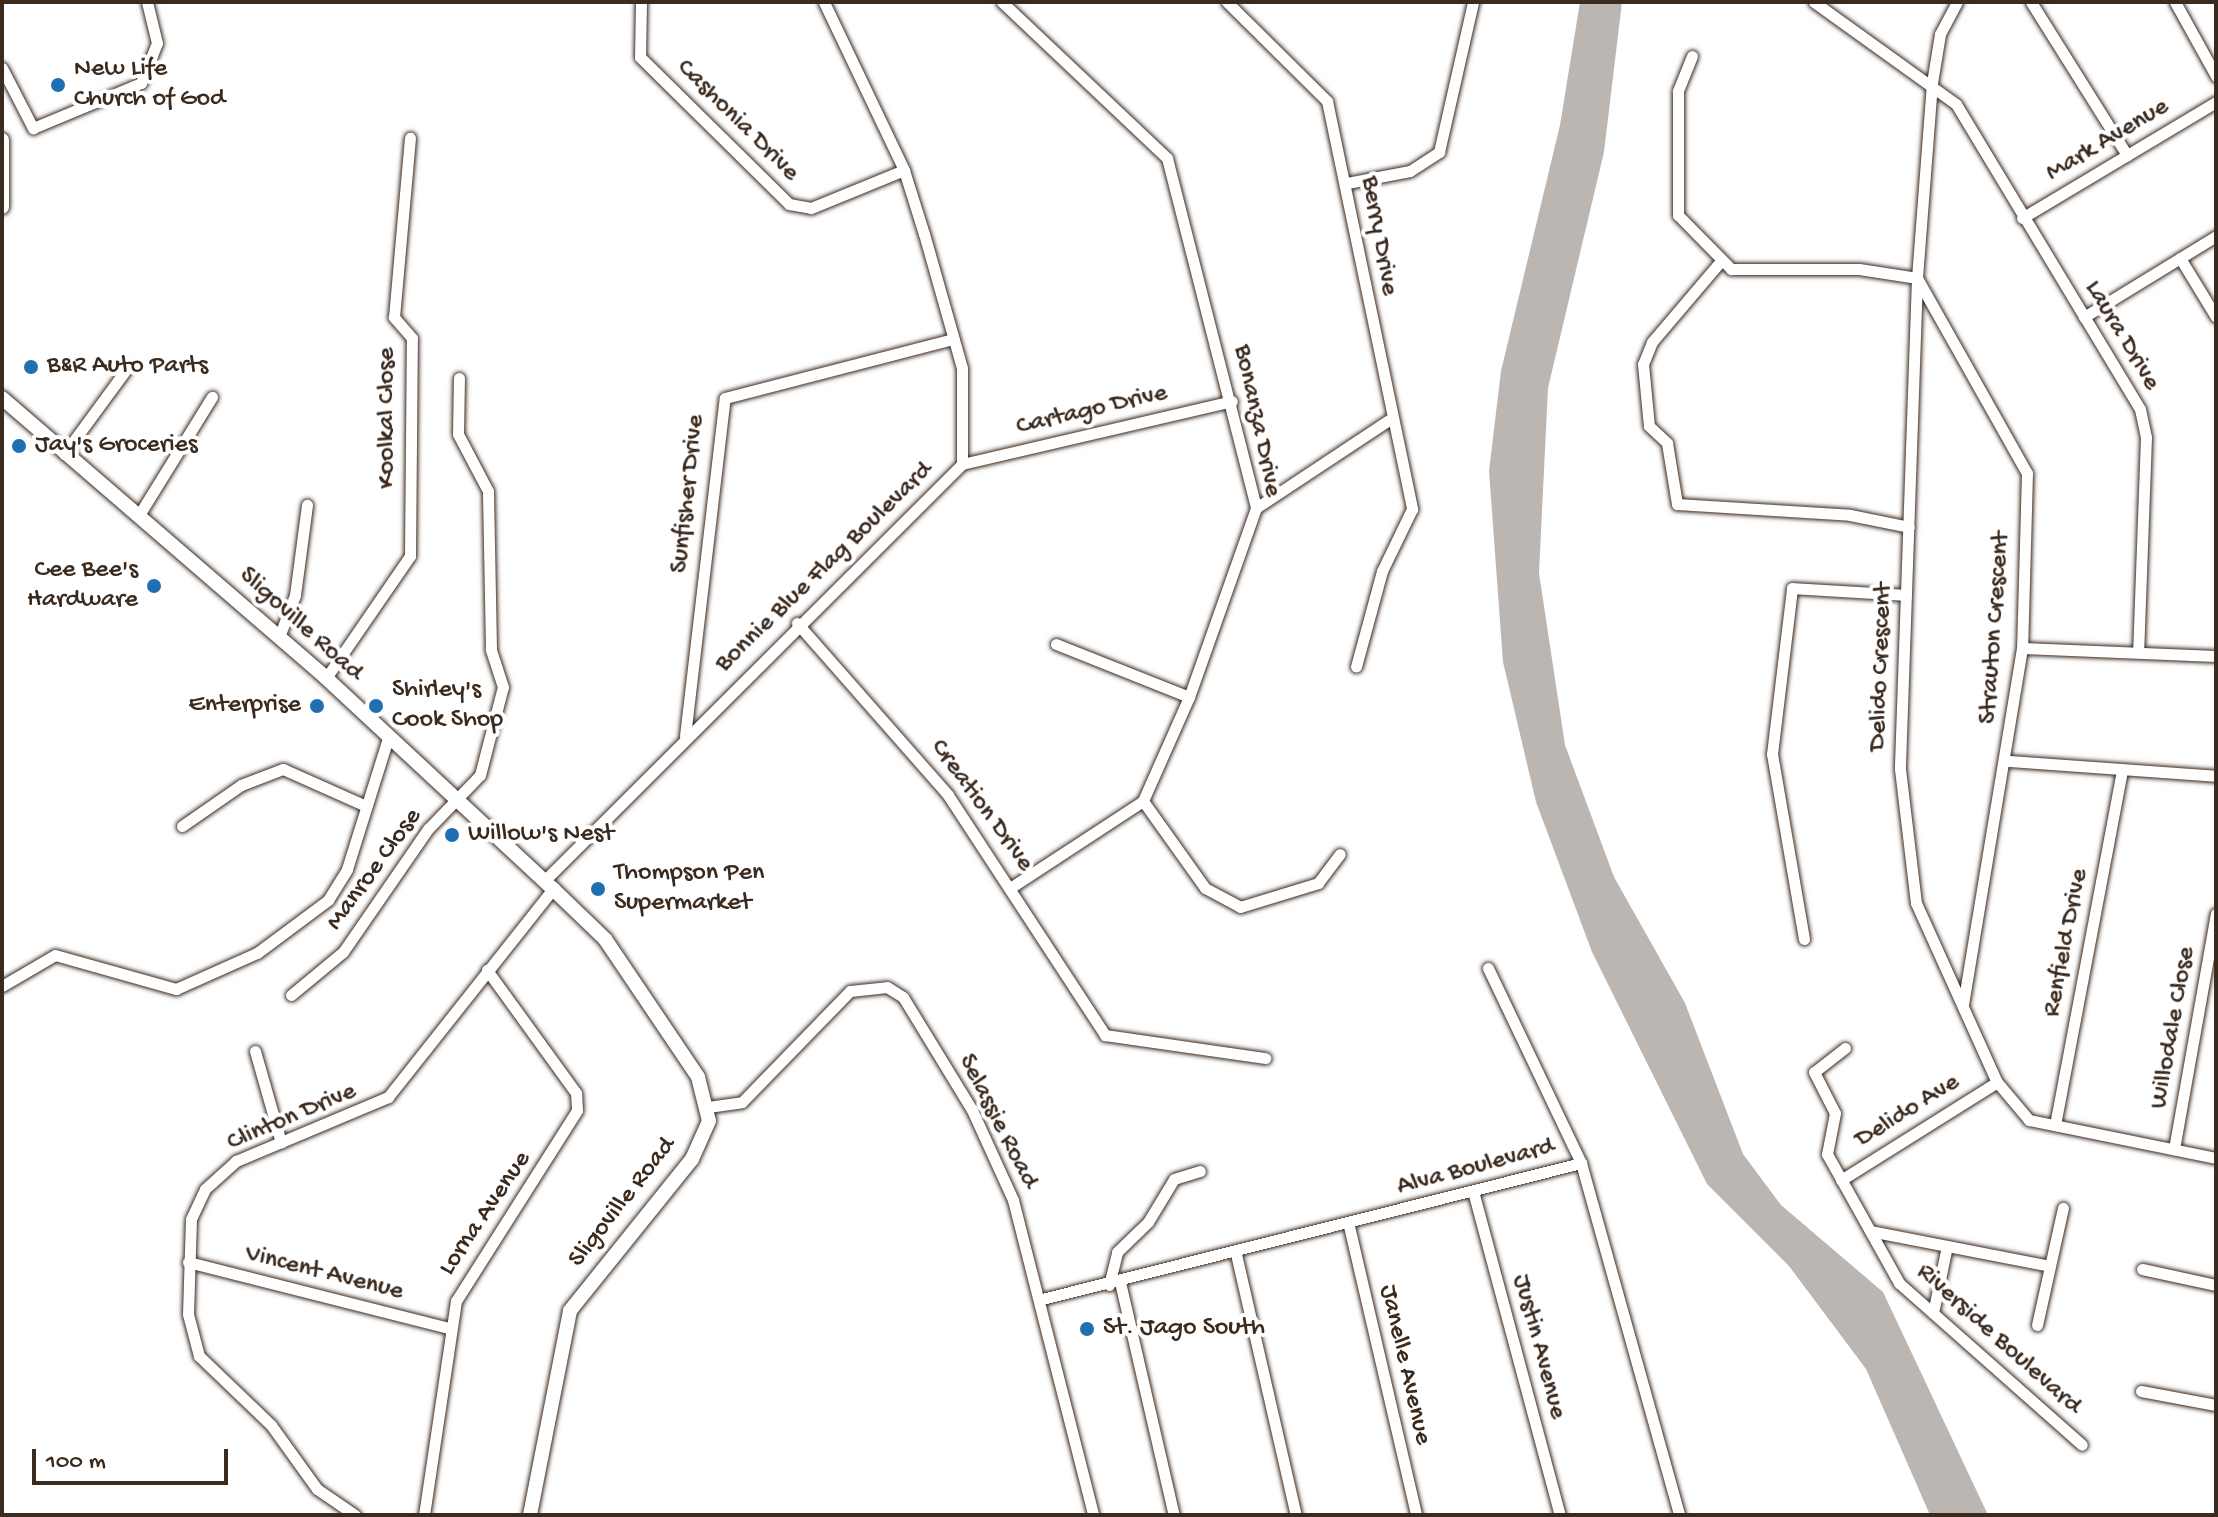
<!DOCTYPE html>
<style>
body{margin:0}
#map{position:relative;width:2218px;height:1517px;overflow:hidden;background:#fff;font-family:"Gochi Hand",sans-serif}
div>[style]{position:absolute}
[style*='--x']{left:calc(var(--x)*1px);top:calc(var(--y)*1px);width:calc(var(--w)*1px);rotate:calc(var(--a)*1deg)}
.water>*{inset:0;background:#bcb6b3}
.roads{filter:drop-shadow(0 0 2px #3b2a1e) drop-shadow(0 0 2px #3b2a1e)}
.minor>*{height:11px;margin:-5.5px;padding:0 5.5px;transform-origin:5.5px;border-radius:5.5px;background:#fff}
.tertiary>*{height:14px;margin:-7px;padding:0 7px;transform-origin:7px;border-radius:7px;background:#fff}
.dots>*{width:22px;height:22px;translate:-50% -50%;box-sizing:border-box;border:4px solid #fff;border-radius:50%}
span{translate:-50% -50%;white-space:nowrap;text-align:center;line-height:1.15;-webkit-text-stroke:8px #fff;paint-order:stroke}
.poi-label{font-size:26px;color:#3b2a1e}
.left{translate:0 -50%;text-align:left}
.right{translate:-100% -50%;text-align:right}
.street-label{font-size:26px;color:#3b2a1e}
.frame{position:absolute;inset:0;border:4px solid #3b2a1e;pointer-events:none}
.scale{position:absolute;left:32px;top:1449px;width:196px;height:36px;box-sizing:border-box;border:4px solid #3b2a1e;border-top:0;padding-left:10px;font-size:24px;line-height:28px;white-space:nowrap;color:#3b2a1e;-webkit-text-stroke:6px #fff;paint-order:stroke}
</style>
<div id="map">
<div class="water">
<i style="clip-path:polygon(1580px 2px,1622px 2px,1604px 152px,1548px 388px,1539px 573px,1565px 745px,1614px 877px,1685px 1003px,1743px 1154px,1781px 1205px,1883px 1292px,1988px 1515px,1930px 1515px,1866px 1369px,1789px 1266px,1707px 1184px,1592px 952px,1536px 802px,1503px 662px,1489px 471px,1501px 371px,1560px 125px)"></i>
</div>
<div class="roads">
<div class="minor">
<i style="--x:641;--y:2;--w:55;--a:91"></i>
<i style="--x:640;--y:57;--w:209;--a:44.6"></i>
<i style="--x:789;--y:204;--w:22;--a:10"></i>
<i style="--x:811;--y:208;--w:100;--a:-22.2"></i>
<i style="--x:1002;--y:2;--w:227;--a:43.4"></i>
<i style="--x:1167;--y:158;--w:361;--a:75.7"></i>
<i style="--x:1256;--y:508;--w:201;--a:109.5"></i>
<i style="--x:1189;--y:697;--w:114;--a:113.9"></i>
<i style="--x:1143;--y:801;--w:155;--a:146.8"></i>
<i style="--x:1227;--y:2;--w:141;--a:44.7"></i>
<i style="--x:1327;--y:101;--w:417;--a:78.2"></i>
<i style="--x:1412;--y:509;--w:69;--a:115.8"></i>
<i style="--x:1382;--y:571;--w:99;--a:105.2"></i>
<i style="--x:1814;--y:2;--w:175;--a:35.7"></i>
<i style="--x:1956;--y:104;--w:356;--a:58.9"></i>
<i style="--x:2140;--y:409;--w:29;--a:78"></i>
<i style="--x:2146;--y:437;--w:215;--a:92.1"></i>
<i style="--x:1957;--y:2;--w:36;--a:118"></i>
<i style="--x:1940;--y:34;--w:50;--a:99.3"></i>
<i style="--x:1932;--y:83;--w:196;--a:94.4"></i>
<i style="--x:1917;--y:278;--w:491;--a:92"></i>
<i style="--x:1900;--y:769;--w:135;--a:83.2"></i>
<i style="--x:1916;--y:903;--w:196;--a:65.7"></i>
<i style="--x:1997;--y:1082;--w:50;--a:49.9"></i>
<i style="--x:2029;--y:1120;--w:191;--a:11.5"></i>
<i style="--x:2031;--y:2;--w:181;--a:57.9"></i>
<i style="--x:2175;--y:2;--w:85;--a:61"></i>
<i style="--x:1692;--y:56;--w:38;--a:112"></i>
<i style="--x:1678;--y:91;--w:124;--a:90"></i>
<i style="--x:1678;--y:215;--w:76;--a:45.5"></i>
<i style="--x:1731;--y:269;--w:128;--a:0"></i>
<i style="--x:1859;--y:269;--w:59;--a:8.8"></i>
<i style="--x:1917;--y:278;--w:224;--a:60.6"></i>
<i style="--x:2027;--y:473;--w:175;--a:91.6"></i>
<i style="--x:2022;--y:648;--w:361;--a:99.4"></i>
<i style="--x:2;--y:68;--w:68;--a:62.7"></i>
<i style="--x:33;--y:128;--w:117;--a:-22.6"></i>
<i style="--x:141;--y:83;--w:43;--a:-68.2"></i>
<i style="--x:157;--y:43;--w:42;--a:-103.7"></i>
<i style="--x:1347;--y:183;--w:64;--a:-10.8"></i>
<i style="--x:1410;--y:171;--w:35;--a:-33"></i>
<i style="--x:1439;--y:152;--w:154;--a:-77.2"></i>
<i style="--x:2022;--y:218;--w:226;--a:-30.9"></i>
<i style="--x:2180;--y:258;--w:69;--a:58.6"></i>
<i style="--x:1720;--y:262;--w:105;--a:130.4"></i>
<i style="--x:1652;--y:342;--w:24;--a:112"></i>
<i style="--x:1643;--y:364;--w:62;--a:84.5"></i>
<i style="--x:1649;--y:426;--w:25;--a:43"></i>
<i style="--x:1667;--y:443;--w:62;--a:80.7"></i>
<i style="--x:1677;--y:504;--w:173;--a:3.6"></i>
<i style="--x:1850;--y:515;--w:60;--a:11.5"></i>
<i style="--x:2084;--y:317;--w:155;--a:-31.5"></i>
<i style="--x:64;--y:454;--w:108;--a:-53.7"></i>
<i style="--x:962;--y:464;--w:277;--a:-13.1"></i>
<i style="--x:1256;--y:508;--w:159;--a:-33.5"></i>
<i style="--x:139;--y:515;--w:139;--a:-58.3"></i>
<i style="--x:797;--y:623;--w:229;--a:48.7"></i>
<i style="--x:948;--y:795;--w:287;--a:56.8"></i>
<i style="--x:1105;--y:1035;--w:162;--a:8.2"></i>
<i style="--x:279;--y:637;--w:45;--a:-69.1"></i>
<i style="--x:295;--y:595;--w:91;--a:-82.4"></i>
<i style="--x:1056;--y:644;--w:143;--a:21.7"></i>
<i style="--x:2022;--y:648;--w:194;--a:2.4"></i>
<i style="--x:326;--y:678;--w:148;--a:-55.5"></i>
<i style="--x:410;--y:556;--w:218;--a:-89.5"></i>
<i style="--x:412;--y:338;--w:28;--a:-131"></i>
<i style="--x:394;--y:317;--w:180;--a:-84.9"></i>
<i style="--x:685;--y:736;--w:340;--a:-83.3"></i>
<i style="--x:725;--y:398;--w:236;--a:-14.5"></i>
<i style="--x:2008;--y:761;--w:209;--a:4.1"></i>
<i style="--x:1143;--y:801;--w:107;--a:54.5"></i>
<i style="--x:1205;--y:888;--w:40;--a:28"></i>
<i style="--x:1240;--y:907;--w:82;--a:-17.1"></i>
<i style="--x:1318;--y:883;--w:36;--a:-53"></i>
<i style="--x:182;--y:826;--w:72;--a:-34.8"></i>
<i style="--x:241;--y:785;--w:45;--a:-20.9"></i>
<i style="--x:283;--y:769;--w:89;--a:24"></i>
<i style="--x:544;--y:881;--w:590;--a:-44.93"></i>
<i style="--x:962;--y:464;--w:96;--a:-90"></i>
<i style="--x:962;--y:368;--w:139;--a:-105.8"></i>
<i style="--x:924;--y:234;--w:67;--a:-107.4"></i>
<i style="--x:904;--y:170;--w:186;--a:-115.5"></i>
<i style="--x:1804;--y:939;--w:188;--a:-99.8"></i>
<i style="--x:1772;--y:754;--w:167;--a:-83.1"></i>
<i style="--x:1792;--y:588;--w:114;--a:3.5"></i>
<i style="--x:1488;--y:968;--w:216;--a:64.5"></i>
<i style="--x:1581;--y:1163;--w:365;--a:74.4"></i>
<i style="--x:2;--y:986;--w:61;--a:-30.3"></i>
<i style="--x:55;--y:955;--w:126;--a:15.7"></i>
<i style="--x:176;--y:989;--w:89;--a:-24"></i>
<i style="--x:257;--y:953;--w:89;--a:-36.7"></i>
<i style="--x:328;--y:900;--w:36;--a:-58"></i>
<i style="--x:347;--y:869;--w:137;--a:-72.6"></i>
<i style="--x:291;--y:995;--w:67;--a:-39.6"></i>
<i style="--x:343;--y:952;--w:150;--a:-55.4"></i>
<i style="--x:428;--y:829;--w:75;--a:-46.1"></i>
<i style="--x:480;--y:775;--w:91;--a:-75.4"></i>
<i style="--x:503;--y:687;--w:40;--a:-108"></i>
<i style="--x:491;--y:649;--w:158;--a:-91.1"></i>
<i style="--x:488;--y:491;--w:64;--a:-117.8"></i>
<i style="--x:458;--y:434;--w:56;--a:-89"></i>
<i style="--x:1845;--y:1048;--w:39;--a:142"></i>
<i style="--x:1814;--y:1072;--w:46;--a:62.9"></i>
<i style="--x:1835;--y:1113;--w:42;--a:101"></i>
<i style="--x:1827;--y:1154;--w:148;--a:60.8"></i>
<i style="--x:1899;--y:1283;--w:244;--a:41.5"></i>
<i style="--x:255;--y:1051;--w:95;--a:74.1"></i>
<i style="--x:708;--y:1107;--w:34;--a:-8"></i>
<i style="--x:742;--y:1102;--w:155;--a:-45.8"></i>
<i style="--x:850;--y:991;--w:37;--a:-6"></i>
<i style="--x:887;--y:987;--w:19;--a:32"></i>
<i style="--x:903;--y:997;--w:132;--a:58.6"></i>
<i style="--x:972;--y:1110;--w:99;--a:65.5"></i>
<i style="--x:1013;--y:1200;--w:325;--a:75.7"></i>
<i style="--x:2055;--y:1125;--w:362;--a:-79.3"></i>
<i style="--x:2174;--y:1149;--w:239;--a:-79.9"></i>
<i style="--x:1841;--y:1180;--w:184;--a:-32.1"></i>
<i style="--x:1473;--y:1191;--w:335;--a:75"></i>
<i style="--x:1349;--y:1226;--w:297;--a:76.9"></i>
<i style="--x:1870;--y:1231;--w:183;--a:11"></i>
<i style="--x:1236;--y:1254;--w:268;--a:77.1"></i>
<i style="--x:188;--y:1262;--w:268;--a:14.2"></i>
<i style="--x:2142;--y:1269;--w:76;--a:12.2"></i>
<i style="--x:1120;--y:1282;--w:239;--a:77"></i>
<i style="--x:1109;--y:1285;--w:34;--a:-76"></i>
<i style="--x:1117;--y:1252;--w:43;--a:-44.1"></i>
<i style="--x:1148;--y:1222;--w:50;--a:-58.8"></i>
<i style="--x:1174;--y:1179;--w:27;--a:-17"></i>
<i style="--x:1042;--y:1299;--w:556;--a:-14.16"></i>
<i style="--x:1933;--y:1313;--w:68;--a:-78.2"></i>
<i style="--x:2037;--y:1325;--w:120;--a:-77.5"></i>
<i style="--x:2141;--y:1391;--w:76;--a:10.6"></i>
<i style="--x:355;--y:1515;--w:46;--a:-145.6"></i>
<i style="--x:317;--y:1489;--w:79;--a:-125.7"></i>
<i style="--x:271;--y:1425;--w:100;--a:-136.2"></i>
<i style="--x:199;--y:1356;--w:43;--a:-104.7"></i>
<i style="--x:188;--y:1314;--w:95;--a:-88.2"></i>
<i style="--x:191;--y:1219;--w:33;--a:-65"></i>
<i style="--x:205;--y:1189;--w:42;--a:-42.1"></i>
<i style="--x:236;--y:1161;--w:165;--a:-22.8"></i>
<i style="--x:388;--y:1097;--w:265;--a:-51.6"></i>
<i style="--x:424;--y:1515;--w:216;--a:-81.5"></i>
<i style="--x:456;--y:1301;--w:226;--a:-57.6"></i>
<i style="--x:577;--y:1110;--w:17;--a:-93"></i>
<i style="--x:576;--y:1093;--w:152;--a:-125.9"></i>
</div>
<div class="tertiary">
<i style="--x:2;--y:140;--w:67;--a:90"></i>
<i style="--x:2;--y:398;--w:428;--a:40.8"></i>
<i style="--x:326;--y:678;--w:310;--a:42.9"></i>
<i style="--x:553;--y:889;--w:72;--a:43.9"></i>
<i style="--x:605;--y:939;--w:166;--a:56"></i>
<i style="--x:698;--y:1077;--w:45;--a:76"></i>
<i style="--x:709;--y:1121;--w:42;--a:114.1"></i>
<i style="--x:692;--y:1159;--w:195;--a:128.8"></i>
<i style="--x:570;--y:1311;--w:208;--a:101.1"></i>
</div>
</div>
<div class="dots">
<i style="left:58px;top:85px;background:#1f6fb2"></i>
<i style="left:31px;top:367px;background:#1f6fb2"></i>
<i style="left:19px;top:446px;background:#1f6fb2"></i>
<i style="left:154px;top:586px;background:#1f6fb2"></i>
<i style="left:317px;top:706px;background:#1f6fb2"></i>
<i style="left:376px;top:706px;background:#1f6fb2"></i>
<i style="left:452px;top:835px;background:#1f6fb2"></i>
<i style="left:598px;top:889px;background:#1f6fb2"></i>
<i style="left:1087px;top:1329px;background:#1f6fb2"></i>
</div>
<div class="poi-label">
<span class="left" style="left:74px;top:85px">New Life<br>Church of God</span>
<span class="left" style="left:47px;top:367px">B&amp;R Auto Parts</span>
<span class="left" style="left:35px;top:446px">Jay's Groceries</span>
<span class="right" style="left:138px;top:586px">Cee Bee's<br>Hardware</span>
<span class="left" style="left:392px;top:706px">Shirley's<br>Cook Shop</span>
<span class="right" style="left:301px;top:706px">Enterprise</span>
<span class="left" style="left:468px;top:835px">Willow's Nest</span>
<span class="left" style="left:614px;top:889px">Thompson Pen<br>Supermarket</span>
<span class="left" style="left:1103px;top:1329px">St. Jago South</span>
</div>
<div class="street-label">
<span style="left:737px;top:121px;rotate:45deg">Cashonia Drive</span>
<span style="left:2108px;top:141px;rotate:-31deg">Mark Avenue</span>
<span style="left:1378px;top:236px;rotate:80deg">Berry Drive</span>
<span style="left:2121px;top:336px;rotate:59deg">Laura Drive</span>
<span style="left:1092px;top:411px;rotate:-13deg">Cartago Drive</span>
<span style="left:388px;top:418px;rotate:-90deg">Koolkal Close</span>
<span style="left:1256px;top:421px;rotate:78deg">Bonanza Drive</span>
<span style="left:689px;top:494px;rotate:-84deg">Sunfisher Drive</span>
<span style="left:825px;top:568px;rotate:-44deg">Bonnie Blue Flag Boulevard</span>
<span style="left:300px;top:625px;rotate:42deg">Sligoville Road</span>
<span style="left:1996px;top:628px;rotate:-86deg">Strauton Crescent</span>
<span style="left:1882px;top:667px;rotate:-88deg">Delido Crescent</span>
<span style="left:981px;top:806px;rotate:54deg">Creation Drive</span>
<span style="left:375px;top:870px;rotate:-54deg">Manroe Close</span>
<span style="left:2067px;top:943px;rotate:-79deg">Renfield Drive</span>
<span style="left:2174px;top:1028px;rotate:-80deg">Willodale Close</span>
<span style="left:1908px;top:1112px;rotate:-32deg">Delido Ave</span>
<span style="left:292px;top:1118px;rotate:-23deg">Clinton Drive</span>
<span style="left:997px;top:1122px;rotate:63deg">Selassie Road</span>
<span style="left:1476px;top:1168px;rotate:-15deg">Alva Boulevard</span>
<span style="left:623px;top:1203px;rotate:-52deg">Sligoville Road</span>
<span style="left:486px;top:1214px;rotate:-56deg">Lorna Avenue</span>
<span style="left:324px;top:1274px;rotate:14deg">Vincent Avenue</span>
<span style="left:1998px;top:1340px;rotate:42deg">Riverside Boulevard</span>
<span style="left:1538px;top:1347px;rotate:75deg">Justin Avenue</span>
<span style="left:1404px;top:1365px;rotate:77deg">Janelle Avenue</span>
</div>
<div class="frame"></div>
<div class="scale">100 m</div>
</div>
